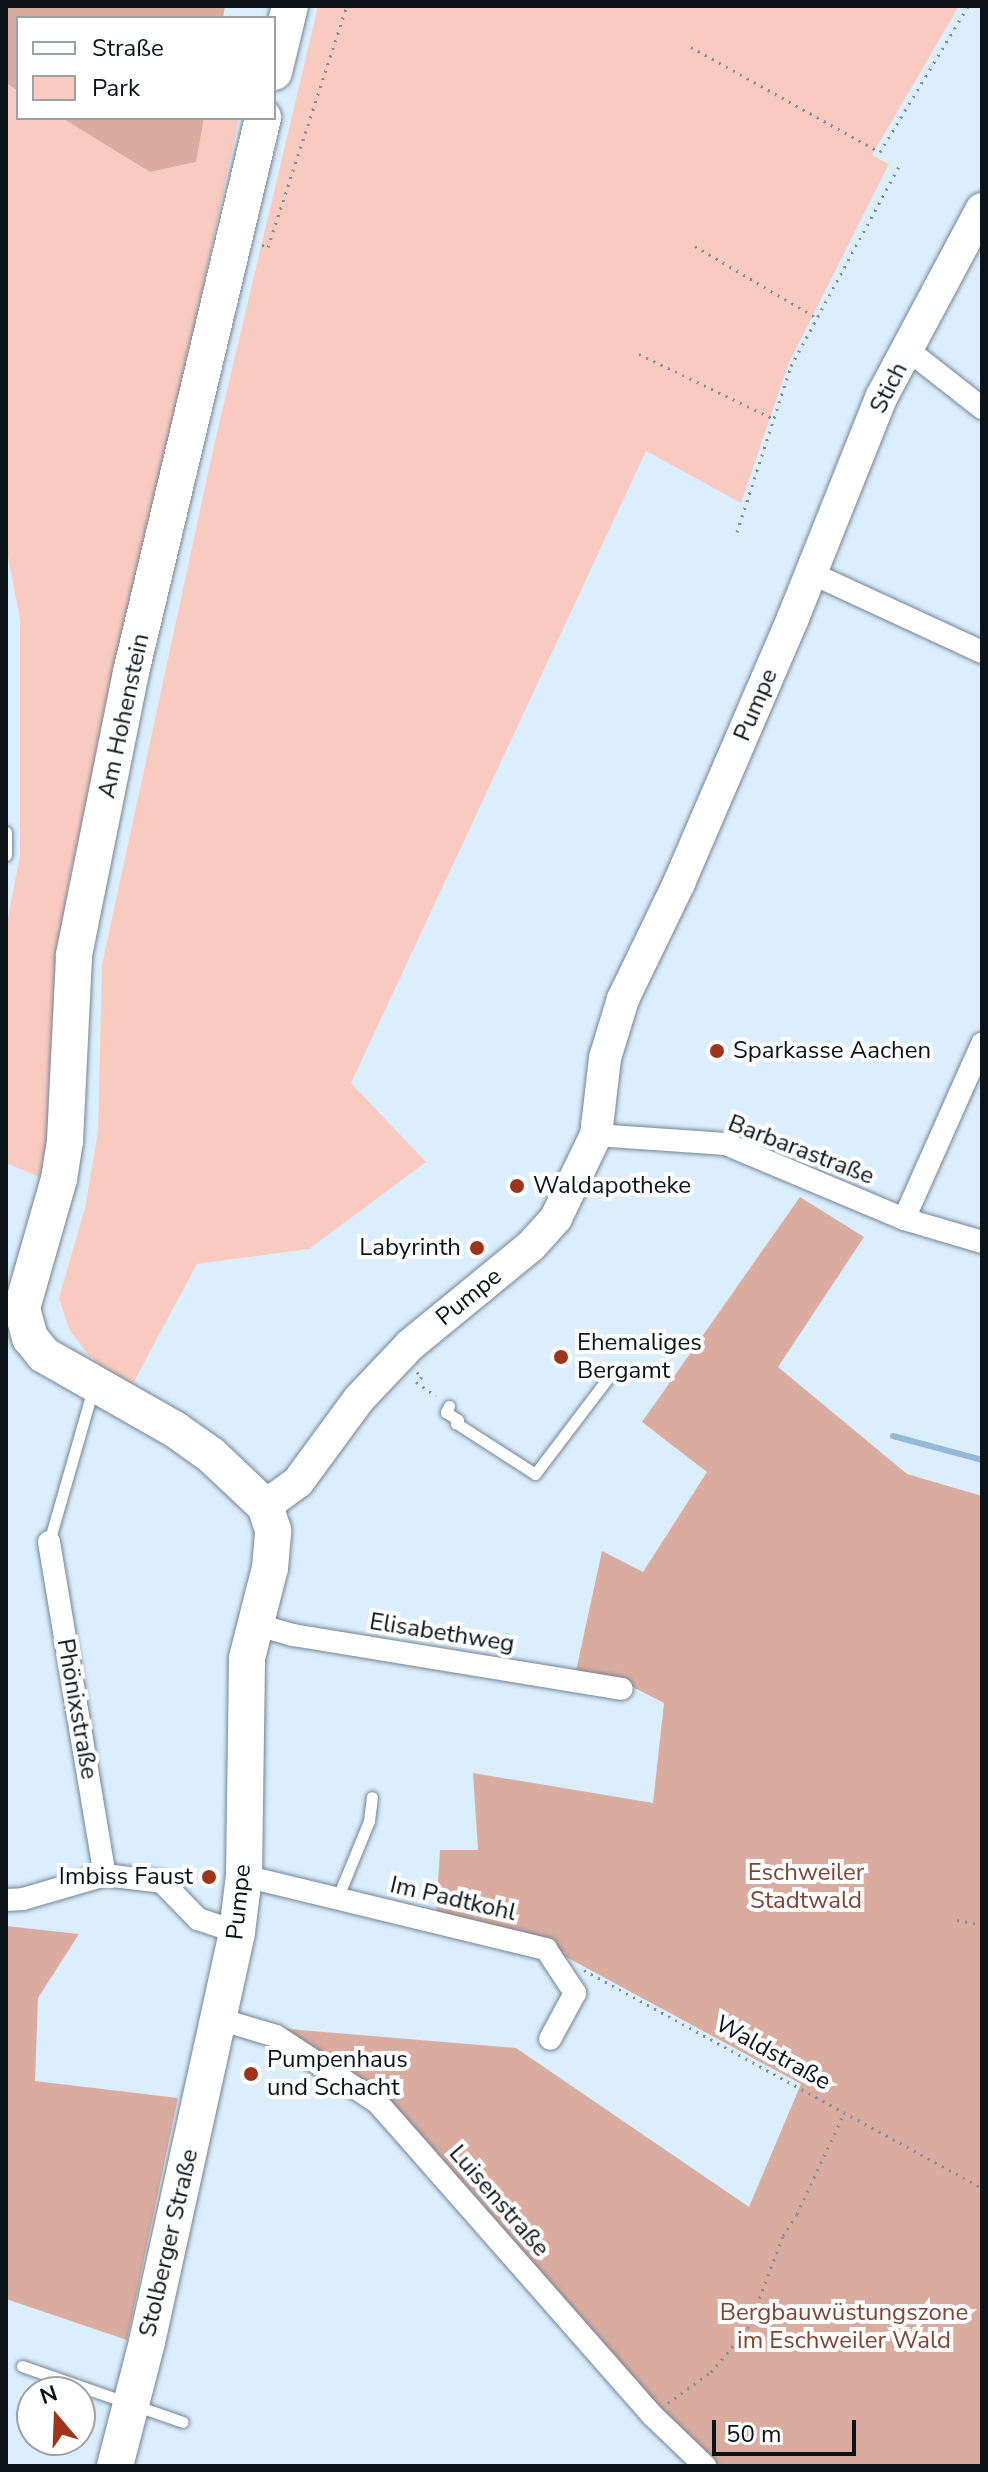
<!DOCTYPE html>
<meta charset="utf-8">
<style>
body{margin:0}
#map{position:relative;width:988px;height:2472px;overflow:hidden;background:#dbeefe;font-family:"Nunito Sans",sans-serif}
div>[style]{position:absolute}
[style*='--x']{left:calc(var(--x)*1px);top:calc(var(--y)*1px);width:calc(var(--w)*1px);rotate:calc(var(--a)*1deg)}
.green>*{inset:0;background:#f9cbc0}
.forest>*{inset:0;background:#daaca0}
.stream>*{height:6px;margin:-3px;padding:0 3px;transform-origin:3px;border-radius:3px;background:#95b8d6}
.path>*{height:3px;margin-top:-1.5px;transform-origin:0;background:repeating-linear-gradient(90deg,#828f9b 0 2px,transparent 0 8px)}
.roads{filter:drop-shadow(0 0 2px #738492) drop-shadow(0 0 2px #738492)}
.service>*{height:11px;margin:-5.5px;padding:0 5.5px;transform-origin:5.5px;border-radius:5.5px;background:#fff}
.minor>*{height:22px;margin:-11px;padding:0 11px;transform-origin:11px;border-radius:11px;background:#fff}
.secondary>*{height:32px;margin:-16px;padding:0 16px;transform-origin:16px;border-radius:16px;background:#fff}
.primary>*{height:36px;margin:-18px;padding:0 18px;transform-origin:18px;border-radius:18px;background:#fff}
.dots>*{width:22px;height:22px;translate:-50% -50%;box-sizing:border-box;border:4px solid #fff;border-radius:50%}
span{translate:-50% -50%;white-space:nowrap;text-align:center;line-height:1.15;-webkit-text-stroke:8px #fff;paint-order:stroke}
.street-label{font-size:24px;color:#0c1318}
.poi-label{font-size:24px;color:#0c1318}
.left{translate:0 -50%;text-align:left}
.right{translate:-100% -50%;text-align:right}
.park-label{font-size:24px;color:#804334}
.frame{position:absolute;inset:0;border:8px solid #0c1318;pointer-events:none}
.legend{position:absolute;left:16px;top:16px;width:260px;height:104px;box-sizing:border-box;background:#fff;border:2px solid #9ea1a3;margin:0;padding:10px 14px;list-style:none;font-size:24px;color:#0c1318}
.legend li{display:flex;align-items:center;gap:16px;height:40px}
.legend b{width:40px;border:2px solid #9ea1a3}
.north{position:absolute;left:16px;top:2376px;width:80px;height:80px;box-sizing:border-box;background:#fff;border:2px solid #9ea1a3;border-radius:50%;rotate:341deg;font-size:22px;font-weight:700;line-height:32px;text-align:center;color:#0c1318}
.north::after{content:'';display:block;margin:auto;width:28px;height:36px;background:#9d341b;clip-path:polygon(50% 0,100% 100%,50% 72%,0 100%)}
.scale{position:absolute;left:712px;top:2420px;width:144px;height:36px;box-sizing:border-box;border:4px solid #0c1318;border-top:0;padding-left:10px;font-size:24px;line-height:28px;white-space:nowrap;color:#0c1318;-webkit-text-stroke:6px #fff;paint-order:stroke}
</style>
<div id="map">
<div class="green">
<i style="clip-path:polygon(318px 6px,959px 6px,872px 155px,889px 164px,788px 365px,741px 503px,646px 451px,351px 1083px,426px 1162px,309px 1249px,197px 1264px,131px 1387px,89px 1356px,69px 1329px,59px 1298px,85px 1208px,98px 1132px,102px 965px,215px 441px)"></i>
<i style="clip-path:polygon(6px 83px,18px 91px,18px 118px,62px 118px,150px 172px,196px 162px,204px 118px,239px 118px,124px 659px,70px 874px,57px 957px,53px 1136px,44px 1179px,6px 1163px,6px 928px,20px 856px,20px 619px,6px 547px)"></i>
</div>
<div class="forest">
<i style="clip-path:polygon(6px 6px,225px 6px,223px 18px,18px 18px,18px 91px,6px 83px)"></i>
<i style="clip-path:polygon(62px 118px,204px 118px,196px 162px,150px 172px)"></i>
<i style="clip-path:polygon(800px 1197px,864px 1237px,778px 1367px,907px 1474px,982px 1496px,982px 2466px,715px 2466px,607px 2355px,457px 2178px,276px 2028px,516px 2048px,749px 2207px,801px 2084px,546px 1946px,436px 1915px,440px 1850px,478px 1850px,473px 1773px,653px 1803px,664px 1703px,617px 1679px,576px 1671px,602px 1551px,643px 1572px,707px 1472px,642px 1422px)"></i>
<i style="clip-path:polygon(6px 1926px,79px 1934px,38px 1998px,35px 2081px,178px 2098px,127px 2340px,6px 2299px)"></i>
</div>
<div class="stream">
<i style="--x:893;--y:1436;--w:92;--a:15.1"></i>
</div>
<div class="path">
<i style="--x:691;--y:47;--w:216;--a:29.1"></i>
<i style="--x:880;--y:152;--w:170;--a:-58.9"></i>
<i style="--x:262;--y:245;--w:6;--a:18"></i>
<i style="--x:268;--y:247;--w:254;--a:-71.9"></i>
<i style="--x:695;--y:246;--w:139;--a:30.6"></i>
<i style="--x:639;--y:354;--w:150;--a:25.7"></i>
<i style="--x:737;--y:532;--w:175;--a:-72"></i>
<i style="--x:791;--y:366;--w:230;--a:-61.6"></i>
<i style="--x:417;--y:1372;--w:7;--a:45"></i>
<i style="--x:422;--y:1377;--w:8;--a:140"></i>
<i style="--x:416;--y:1382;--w:24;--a:35"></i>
<i style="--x:957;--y:1920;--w:25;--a:11"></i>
<i style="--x:584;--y:1970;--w:454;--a:28.7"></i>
<i style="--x:668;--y:2403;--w:53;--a:-35.8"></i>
<i style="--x:711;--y:2372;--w:57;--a:-49.9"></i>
<i style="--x:748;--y:2328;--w:98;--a:-69.2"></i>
<i style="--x:783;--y:2236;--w:26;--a:-58"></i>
<i style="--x:797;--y:2214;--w:111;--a:-65"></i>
</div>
<div class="roads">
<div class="service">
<i style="--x:6;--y:832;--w:23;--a:90"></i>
<i style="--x:449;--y:1406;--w:7;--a:117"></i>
<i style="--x:446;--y:1412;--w:14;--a:34"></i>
<i style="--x:458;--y:1420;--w:4;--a:124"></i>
<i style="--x:456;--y:1423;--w:94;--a:32.8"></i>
<i style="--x:535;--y:1474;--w:119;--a:-52.8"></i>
<i style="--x:49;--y:1542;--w:159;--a:-74"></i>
<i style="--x:337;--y:1899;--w:84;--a:-67.7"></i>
<i style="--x:369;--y:1821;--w:24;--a:-83"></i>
<i style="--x:22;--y:2366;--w:170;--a:19.2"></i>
</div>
<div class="minor">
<i style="--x:908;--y:350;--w:94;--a:38.1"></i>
<i style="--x:811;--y:573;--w:188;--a:24.8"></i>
<i style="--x:596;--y:1135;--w:130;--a:4"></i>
<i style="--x:726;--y:1144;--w:193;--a:22.8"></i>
<i style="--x:904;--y:1219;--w:81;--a:16.4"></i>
<i style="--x:904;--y:1219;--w:192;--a:-66"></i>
<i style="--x:49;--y:1542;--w:338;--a:80.5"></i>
<i style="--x:254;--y:1624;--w:41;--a:15.8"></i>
<i style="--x:293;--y:1635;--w:333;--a:9.3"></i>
<i style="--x:244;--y:1876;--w:311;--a:13.6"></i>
<i style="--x:546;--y:1949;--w:53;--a:56.6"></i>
<i style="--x:575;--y:1993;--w:52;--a:118.5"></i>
<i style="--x:6;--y:1900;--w:17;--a:-3"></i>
<i style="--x:23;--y:1899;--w:85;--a:-16.3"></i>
<i style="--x:105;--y:1875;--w:57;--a:7"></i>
<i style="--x:162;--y:1882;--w:52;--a:45.8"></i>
<i style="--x:198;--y:1919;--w:41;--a:18.4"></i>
<i style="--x:219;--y:2019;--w:59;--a:16.6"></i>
<i style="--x:276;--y:2036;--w:121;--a:33.2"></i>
<i style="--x:377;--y:2102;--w:417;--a:48.7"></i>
<i style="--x:652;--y:2415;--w:74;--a:43.9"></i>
</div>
<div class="secondary">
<i style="--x:265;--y:1506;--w:41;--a:-36"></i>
<i style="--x:298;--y:1482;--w:103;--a:-53.7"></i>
<i style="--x:359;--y:1399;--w:74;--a:-46.6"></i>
<i style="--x:410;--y:1345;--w:156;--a:-39.3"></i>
<i style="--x:531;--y:1246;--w:38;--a:-48"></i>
<i style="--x:556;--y:1218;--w:92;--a:-64.3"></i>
<i style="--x:596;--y:1135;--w:78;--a:-83.3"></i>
<i style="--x:605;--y:1058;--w:62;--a:-73"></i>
<i style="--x:623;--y:999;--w:129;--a:-64.2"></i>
<i style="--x:679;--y:883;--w:288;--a:-66.7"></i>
<i style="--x:793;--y:618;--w:239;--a:-68.2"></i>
<i style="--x:882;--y:396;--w:212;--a:-61.9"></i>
</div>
<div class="primary">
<i style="--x:274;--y:72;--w:68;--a:-76.4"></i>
<i style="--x:115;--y:2466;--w:128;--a:-75.5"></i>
<i style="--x:147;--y:2342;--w:420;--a:-77.6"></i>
<i style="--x:237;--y:1932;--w:56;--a:-82.9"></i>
<i style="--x:244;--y:1876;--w:218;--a:-89.2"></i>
<i style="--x:247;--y:1658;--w:93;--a:-75.7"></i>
<i style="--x:270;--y:1568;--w:38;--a:-85"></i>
<i style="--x:273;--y:1530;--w:25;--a:-108"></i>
<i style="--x:265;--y:1506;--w:74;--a:-136.6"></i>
<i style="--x:211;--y:1455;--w:43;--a:-144.5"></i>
<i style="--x:176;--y:1430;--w:152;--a:-150.4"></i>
<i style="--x:44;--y:1355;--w:22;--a:-129"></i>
<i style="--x:30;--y:1338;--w:31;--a:-105"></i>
<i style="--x:22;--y:1308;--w:134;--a:-74"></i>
<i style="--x:59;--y:1179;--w:38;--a:-81"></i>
<i style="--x:65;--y:1141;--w:186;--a:-87.2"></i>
<i style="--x:74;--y:955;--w:289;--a:-78.6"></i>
<i style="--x:131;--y:672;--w:570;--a:-76.6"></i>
</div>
</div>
<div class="dots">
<i style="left:717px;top:1051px;background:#9d341b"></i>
<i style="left:517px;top:1186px;background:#9d341b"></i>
<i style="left:477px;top:1248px;background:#9d341b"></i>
<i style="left:561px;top:1357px;background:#9d341b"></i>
<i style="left:209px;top:1877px;background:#9d341b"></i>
<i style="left:251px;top:2074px;background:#9d341b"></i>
</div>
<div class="street-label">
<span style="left:889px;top:388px;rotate:-63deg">Stich</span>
<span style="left:756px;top:705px;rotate:-67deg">Pumpe</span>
<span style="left:124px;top:716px;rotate:-78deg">Am Hohenstein</span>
<span style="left:801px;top:1150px;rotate:21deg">Barbarastraße</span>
<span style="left:469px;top:1297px;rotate:-39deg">Pumpe</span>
<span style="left:442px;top:1633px;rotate:9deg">Elisabethweg</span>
<span style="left:77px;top:1709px;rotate:80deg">Phönixstraße</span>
<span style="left:453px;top:1899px;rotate:13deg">Im Padtkohl</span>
<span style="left:239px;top:1902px;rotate:-84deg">Pumpe</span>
<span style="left:773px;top:2053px;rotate:29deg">Waldstraße</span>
<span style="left:499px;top:2201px;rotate:49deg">Luisenstraße</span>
<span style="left:169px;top:2243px;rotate:-77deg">Stolberger Straße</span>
</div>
<div class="poi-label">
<span class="left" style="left:733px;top:1051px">Sparkasse Aachen</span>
<span class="left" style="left:533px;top:1186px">Waldapotheke</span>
<span class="right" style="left:461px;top:1248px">Labyrinth</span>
<span class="left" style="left:577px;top:1357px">Ehemaliges<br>Bergamt</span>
<span class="right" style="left:193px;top:1877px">Imbiss Faust</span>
<span class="left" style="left:267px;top:2074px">Pumpenhaus<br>und Schacht</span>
</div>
<div class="park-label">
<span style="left:806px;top:1887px">Eschweiler<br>Stadtwald</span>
<span style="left:844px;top:2327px">Bergbauwüstungszone<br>im Eschweiler Wald</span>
</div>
<div class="frame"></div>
<ul class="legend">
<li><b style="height:10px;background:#fff"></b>Straße</li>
<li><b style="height:22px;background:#f9cbc0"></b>Park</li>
</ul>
<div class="north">N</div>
<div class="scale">50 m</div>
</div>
